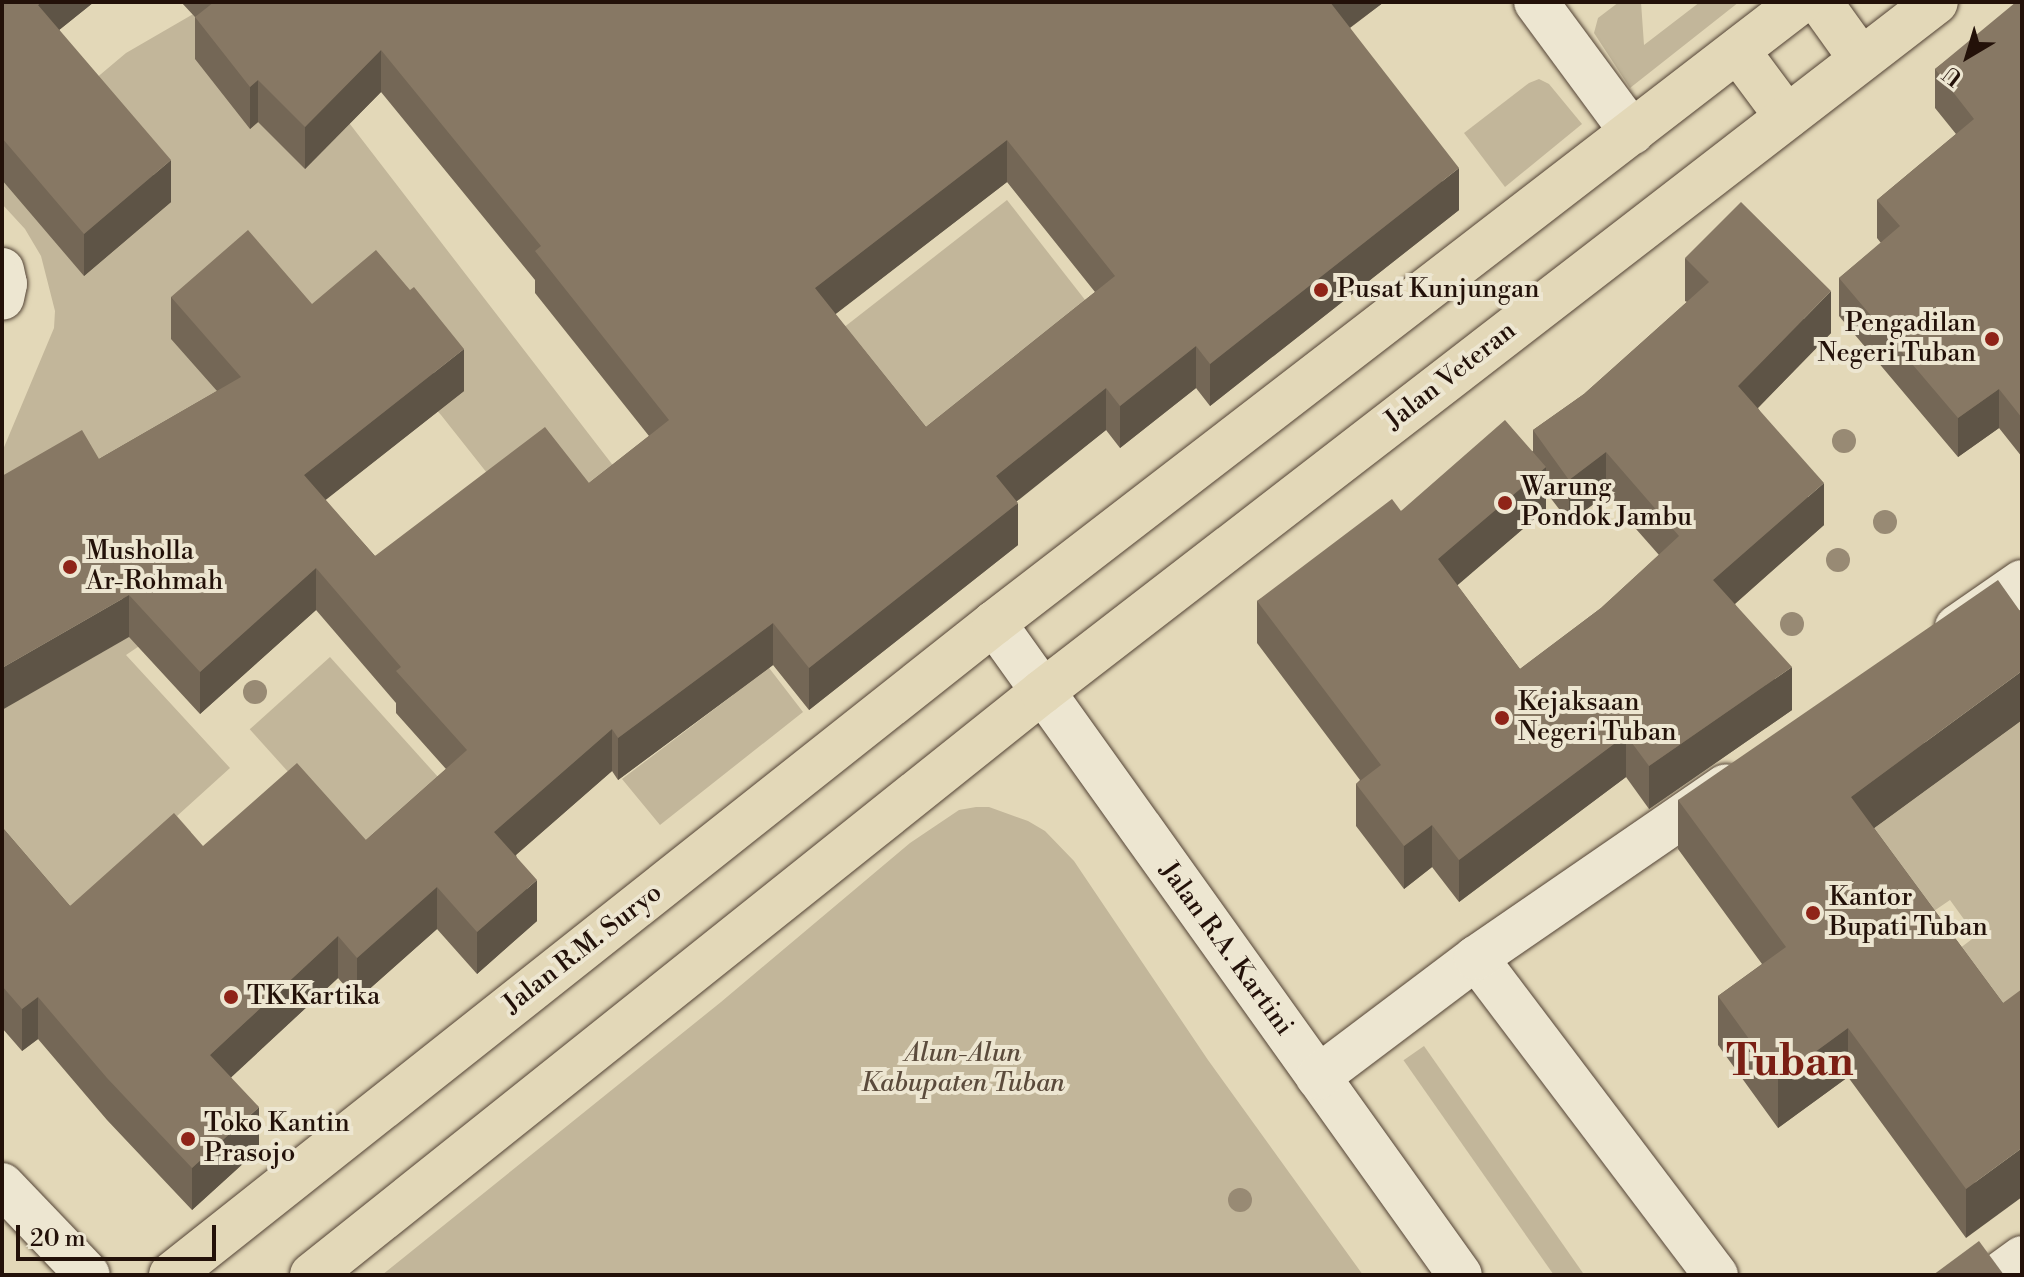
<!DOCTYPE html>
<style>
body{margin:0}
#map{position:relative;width:2024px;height:1277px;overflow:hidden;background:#e3d8b8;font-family:"Libre Bodoni",serif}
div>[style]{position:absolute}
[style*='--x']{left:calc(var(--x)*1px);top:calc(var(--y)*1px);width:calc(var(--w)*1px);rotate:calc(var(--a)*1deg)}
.green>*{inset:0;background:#c2b69a;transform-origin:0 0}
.roads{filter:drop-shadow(0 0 2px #534335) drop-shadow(0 0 2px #534335)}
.minor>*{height:44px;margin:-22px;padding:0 22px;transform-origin:22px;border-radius:22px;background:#ede6d1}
.major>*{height:44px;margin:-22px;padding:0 22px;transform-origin:22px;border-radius:22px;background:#e3d8b8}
.trees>*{width:24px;height:24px;margin:-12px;border-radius:50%;background:#988a74}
.wall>*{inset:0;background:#746756}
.shaded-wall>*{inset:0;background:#5e5446}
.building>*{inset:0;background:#877864}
.dots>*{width:22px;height:22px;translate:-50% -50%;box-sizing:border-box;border:4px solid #ede6d1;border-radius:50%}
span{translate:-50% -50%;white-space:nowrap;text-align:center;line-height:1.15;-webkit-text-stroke:8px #ede6d1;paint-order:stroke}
.poi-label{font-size:26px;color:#231109}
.left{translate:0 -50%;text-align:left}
.right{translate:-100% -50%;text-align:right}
.street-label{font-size:26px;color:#231109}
.park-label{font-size:26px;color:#5b4b3c;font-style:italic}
.town-label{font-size:42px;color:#7a1f14;font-weight:700}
.frame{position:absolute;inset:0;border:4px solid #231109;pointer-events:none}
.north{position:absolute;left:1928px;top:16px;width:80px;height:80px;-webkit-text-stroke:6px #ede6d1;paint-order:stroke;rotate:218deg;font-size:22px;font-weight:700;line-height:32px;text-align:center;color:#231109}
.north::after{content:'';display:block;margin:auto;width:28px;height:36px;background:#231109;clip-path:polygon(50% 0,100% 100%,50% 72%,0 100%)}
.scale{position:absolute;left:16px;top:1225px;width:200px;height:36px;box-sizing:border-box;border:4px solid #231109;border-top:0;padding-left:10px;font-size:24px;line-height:28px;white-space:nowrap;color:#231109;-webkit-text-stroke:6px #ede6d1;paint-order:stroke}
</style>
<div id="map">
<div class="green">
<i style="clip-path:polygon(214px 2px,306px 67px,803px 712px,660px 825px,622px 779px,733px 695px,506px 497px,441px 415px,378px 345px,160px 632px,126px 655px,230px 768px,177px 816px,191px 832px,66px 947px,2px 872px,2px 452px,54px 328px,55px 311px,41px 256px,25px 229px,2px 204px,2px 31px,63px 106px,126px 53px)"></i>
<i style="clip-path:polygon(1619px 2px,1641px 2px,1644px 45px,1700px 2px,1739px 2px,1630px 88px,1594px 33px,1598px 18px)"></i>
<i style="clip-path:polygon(1539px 79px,1549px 84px,1582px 124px,1505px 187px,1464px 133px,1529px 83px)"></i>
<i style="left:1007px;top:200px;width:151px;height:221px;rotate:52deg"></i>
<i style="left:330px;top:657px;width:183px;height:108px;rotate:48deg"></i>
<i style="clip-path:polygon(2022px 720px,2022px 1038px,1938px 965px,1976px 936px,1950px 900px,1912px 926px,1851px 845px)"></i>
<i style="clip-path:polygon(976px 807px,989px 807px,1028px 821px,1045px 831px,1074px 861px,1208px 1060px,1363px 1275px,382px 1275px,721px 1002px,910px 843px,959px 810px)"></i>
<i style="left:1424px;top:1046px;width:281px;height:25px;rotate:55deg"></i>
</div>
<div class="roads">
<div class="minor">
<i style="--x:1536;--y:2;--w:162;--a:53.6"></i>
<i style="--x:2;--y:270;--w:14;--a:78"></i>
<i style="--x:5;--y:284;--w:14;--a:102"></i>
<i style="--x:994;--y:623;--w:801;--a:54.45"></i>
<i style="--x:1957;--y:627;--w:79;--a:-34.7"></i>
<i style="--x:1476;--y:958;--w:398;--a:52.9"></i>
<i style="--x:1318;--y:1077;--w:198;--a:-37"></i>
<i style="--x:1476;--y:958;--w:303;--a:-34.5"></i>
<i style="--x:2;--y:1185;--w:124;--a:46.3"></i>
<i style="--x:1999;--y:1275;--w:29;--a:-36"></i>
</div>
<div class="major">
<i style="--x:1820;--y:2;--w:70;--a:54.3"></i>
<i style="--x:1738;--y:51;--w:82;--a:53.4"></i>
<i style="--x:171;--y:1275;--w:1050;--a:-38.39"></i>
<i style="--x:994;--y:623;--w:1017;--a:-37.61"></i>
<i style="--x:312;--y:1275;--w:934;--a:-38.61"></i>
<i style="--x:1042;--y:692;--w:1129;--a:-37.66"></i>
</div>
</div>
<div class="trees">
<i style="left:1844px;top:441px"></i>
<i style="left:1885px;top:522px"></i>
<i style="left:1838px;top:560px"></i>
<i style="left:1792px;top:624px"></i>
<i style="left:255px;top:692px"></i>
<i style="left:1240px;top:1200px"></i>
</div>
<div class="wall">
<i style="clip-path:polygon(2px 2px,94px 2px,59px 30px,171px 202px,84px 276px,2px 180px)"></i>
<i style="clip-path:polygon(evenodd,181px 2px,1384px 2px,1350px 28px,1459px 210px,1210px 406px,1196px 388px,1120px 448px,1106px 430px,1016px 501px,1018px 545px,809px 710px,773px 665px,618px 780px,612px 771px,516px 855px,537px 921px,477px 974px,437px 929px,357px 1000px,338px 978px,231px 1077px,259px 1149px,192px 1210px,107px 1120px,38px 1039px,22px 1051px,2px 1028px,2px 827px,70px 906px,203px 846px,366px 840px,446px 769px,396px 713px,396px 703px,316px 610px,200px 714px,129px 637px,99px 459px,217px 391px,171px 339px,171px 297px,312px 304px,464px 391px,325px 500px,375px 556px,589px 483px,649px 436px,535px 293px,535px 280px,381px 92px,305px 169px,258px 122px,250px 129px,195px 59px,195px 17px,181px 2px,1007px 182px,1095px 292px,926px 427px,835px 314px,1007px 182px)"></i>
<i style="clip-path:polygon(2022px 2px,2022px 457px,1999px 428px,1958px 457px,1839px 316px,1839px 278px,1881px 243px,1877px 238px,1877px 200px,1956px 134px,1935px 108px,1935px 69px)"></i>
<i style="clip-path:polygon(evenodd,1685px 258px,1831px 333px,1758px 408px,1824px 525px,1735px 604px,1792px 710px,1649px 809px,1626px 777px,1459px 902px,1432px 867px,1404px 889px,1356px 826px,1356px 784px,1360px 780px,1257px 643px,1257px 601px,1401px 511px,1533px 451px,1533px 430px,1584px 394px,1687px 302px,1685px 301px,1685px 258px,1546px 492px,1569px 522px,1606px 495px,1659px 555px,1601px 608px,1520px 669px,1457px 585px,1546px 509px,1546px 492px)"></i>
<i style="clip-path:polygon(2022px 720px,1874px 828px,2003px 1003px,1966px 1238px,1848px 1077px,1778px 1128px,1718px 1045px,1718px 996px,1762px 964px,1678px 849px,1678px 800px)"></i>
</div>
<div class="shaded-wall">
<i style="clip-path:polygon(42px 2px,94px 2px,38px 47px,38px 5px)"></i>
<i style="clip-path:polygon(1329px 2px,1384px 2px,1329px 43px)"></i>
<i style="clip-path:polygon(381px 50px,381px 92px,305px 169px,305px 127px)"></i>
<i style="clip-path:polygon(258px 80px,258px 122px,250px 129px,250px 87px)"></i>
<i style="clip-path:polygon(1007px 140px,1007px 182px,815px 330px,815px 288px)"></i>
<i style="clip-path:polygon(171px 160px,171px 202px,84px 276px,84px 234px)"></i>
<i style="clip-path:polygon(1459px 168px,1459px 210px,1210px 406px,1210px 364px)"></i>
<i style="clip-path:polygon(1831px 291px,1831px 333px,1738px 428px,1738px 386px)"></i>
<i style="clip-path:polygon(1196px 346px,1196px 388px,1120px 448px,1120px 406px)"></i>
<i style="clip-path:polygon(464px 349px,464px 391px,304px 517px,304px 475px)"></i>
<i style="clip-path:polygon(1106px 388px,1106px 430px,996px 518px,996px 476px)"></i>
<i style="clip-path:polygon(1999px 389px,1999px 428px,1958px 457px,1958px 418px)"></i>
<i style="clip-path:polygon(1606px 452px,1606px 495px,1569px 522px,1569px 480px)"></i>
<i style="clip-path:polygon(1546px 467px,1546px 509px,1438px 602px,1438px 559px)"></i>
<i style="clip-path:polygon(1824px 483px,1824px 525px,1713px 623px,1713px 580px)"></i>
<i style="clip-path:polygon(1018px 503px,1018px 545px,809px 710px,809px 668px)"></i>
<i style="clip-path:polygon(316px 568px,316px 610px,200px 714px,200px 672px)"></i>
<i style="clip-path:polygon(129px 595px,129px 637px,2px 710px,2px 668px)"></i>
<i style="clip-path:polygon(773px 623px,773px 665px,618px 780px,618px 738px)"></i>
<i style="clip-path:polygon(1792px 667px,1792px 710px,1649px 809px,1649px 766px)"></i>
<i style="clip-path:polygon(2022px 671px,2022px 720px,1851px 845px,1851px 797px)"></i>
<i style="clip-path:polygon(612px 729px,612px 771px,494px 874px,494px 832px)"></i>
<i style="clip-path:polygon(1626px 735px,1626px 777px,1459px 902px,1459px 860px)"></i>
<i style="clip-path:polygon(1432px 825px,1432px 867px,1404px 889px,1404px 846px)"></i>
<i style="clip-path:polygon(537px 880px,537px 921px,477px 974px,477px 932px)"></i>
<i style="clip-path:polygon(437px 887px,437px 929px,357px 1000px,357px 958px)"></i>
<i style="clip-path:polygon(338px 936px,338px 978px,210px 1097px,210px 1055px)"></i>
<i style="clip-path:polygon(38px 997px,38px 1039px,22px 1051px,22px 1009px)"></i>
<i style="clip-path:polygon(1848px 1028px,1848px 1077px,1778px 1128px,1778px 1079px)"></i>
<i style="clip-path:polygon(259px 1107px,259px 1149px,192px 1210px,192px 1168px)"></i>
<i style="clip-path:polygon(2022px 1148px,2022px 1197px,1966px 1238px,1966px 1189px)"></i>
</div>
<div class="building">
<i style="clip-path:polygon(2px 2px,42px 2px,38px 5px,171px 160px,84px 234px,2px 138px)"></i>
<i style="clip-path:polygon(evenodd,214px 2px,1330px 2px,1459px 168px,1210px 364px,1196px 346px,1120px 406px,1106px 388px,996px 476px,1018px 503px,809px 668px,773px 623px,618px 738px,612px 729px,494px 832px,537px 880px,477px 932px,437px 887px,357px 958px,338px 936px,210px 1055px,259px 1107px,192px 1168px,107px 1078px,38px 997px,22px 1009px,2px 986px,2px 827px,70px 906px,174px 813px,203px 846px,297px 763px,366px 840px,467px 750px,396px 671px,401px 667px,316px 568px,200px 672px,129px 595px,2px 668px,2px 476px,82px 430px,99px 459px,241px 377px,171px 297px,248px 230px,312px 304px,376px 250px,410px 290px,414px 287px,464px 349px,304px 475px,375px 556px,545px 427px,589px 483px,669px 420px,535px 251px,541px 246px,381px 50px,305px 127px,258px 80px,250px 87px,195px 17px,214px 2px,1007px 140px,1115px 276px,926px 427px,815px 288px,1007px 140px)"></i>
<i style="clip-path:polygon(2016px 2px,2022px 2px,2022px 418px,1999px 389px,1958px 418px,1839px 278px,1900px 226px,1877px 200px,1974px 119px,1935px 69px)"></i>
<i style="clip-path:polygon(1741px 202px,1831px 291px,1738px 386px,1824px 483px,1713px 580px,1792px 667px,1649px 766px,1626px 735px,1459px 860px,1432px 825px,1404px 846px,1356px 784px,1381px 765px,1257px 601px,1392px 499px,1401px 511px,1505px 420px,1546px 467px,1438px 559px,1520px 669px,1601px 608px,1679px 536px,1606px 452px,1569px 480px,1533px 430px,1584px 394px,1709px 282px,1685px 258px)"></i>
<i style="clip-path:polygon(1998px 580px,2022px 614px,2022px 671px,1851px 797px,2003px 1003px,2022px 989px,2022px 1148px,1966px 1189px,1848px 1028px,1778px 1079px,1718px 996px,1786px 947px,1678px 800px)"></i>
<i style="clip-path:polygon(1979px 1241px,2004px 1275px,1933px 1275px)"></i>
</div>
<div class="dots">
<i style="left:1321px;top:290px;background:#8f2418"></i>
<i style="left:1992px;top:339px;background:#8f2418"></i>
<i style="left:1505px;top:503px;background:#8f2418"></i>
<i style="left:70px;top:567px;background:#8f2418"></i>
<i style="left:1502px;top:718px;background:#8f2418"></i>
<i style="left:1813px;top:913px;background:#8f2418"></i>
<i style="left:231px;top:997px;background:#8f2418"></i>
<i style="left:188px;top:1139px;background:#8f2418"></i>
</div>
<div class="poi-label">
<span class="left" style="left:1337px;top:290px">Pusat Kunjungan</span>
<span class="right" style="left:1976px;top:339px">Pengadilan<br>Negeri Tuban</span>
<span class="left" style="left:1521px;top:503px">Warung<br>Pondok Jambu</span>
<span class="left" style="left:86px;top:567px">Musholla<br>Ar-Rohmah</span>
<span class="left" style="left:1518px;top:718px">Kejaksaan<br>Negeri Tuban</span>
<span class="left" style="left:1829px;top:913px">Kantor<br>Bupati Tuban</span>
<span class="left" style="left:247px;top:997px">TK Kartika</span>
<span class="left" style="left:204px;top:1139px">Toko Kantin<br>Prasojo</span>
</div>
<div class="street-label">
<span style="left:1451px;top:376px;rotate:-38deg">Jalan Veteran</span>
<span style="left:583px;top:949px;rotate:-38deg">Jalan R.M. Suryo</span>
<span style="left:1226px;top:949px;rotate:54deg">Jalan R.A. Kartini</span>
</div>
<div class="park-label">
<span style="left:963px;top:1069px">Alun-Alun<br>Kabupaten Tuban</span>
</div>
<div class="town-label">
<span style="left:1790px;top:1063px">Tuban</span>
</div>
<div class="frame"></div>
<div class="north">U</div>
<div class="scale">20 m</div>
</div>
